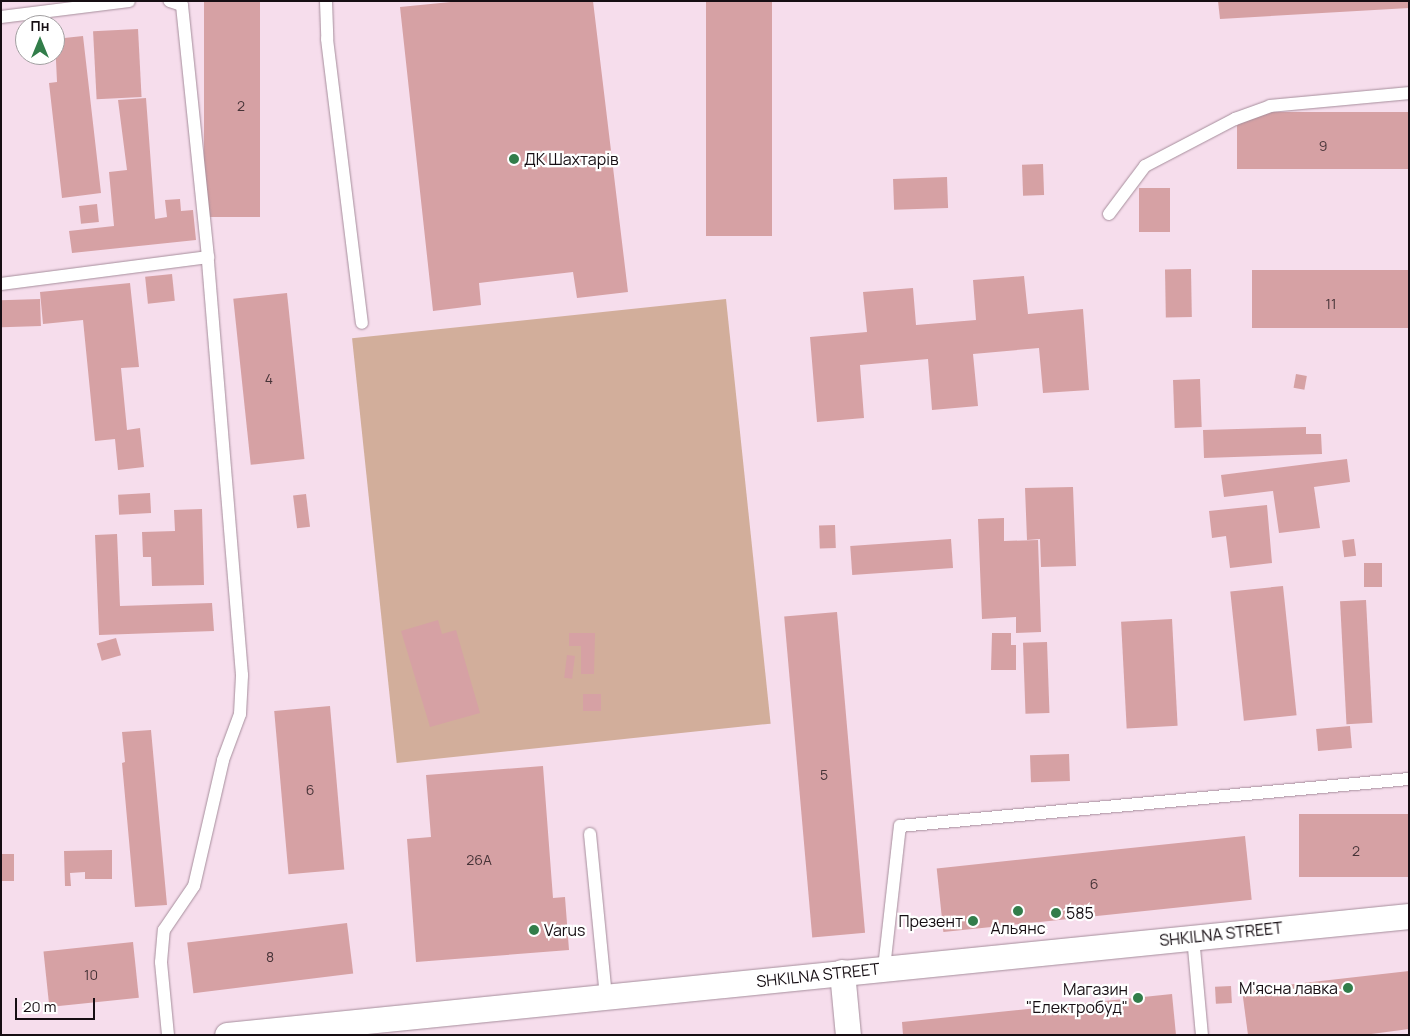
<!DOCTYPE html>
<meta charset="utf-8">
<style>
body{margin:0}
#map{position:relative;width:1410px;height:1036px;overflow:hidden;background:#f6ddec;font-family:Manrope,sans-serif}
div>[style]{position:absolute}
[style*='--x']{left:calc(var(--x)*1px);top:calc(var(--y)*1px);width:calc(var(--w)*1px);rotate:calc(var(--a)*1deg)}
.green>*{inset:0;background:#d2ae9b;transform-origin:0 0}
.building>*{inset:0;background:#d6a1a4;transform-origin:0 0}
.roads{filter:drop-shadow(0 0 1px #a68e9c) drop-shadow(0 0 1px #a68e9c)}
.lane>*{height:12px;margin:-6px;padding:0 6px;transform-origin:6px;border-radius:6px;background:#fff}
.street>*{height:25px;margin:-12.5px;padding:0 12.5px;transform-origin:12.5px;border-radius:12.5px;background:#fff}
.dots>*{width:14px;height:14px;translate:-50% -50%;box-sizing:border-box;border:2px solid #fff;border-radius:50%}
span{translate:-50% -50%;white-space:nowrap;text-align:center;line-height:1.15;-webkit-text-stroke:4.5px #fff;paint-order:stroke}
.number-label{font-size:14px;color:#463337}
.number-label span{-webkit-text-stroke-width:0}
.poi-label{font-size:16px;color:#160e13}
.left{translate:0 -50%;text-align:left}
.right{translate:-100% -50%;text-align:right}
.street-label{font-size:16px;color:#160e13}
.frame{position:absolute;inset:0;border:2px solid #160e13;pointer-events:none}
.north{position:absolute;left:15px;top:15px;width:50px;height:50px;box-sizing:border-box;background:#fff;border:1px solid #a29fa1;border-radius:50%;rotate:0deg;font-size:14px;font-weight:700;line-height:20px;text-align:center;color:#160e13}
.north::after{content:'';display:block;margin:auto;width:18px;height:22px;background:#327d4a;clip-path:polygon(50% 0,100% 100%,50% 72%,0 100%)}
.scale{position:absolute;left:15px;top:998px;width:80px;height:22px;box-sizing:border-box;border:2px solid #160e13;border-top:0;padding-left:6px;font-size:15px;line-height:18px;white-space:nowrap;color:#160e13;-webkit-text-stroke:4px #fff;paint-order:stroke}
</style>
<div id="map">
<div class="green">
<i style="left:726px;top:299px;width:427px;height:376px;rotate:84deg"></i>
</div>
<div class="building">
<i style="left:204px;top:1px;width:56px;height:216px"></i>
<i style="clip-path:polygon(461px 1px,593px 1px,628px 292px,577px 298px,573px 272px,479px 283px,481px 305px,433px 311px,400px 7px)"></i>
<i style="left:706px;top:1px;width:66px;height:235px"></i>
<i style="clip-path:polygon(1218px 1px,1409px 1px,1409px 8px,1220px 19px)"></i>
<i style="left:138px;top:29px;width:68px;height:45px;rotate:87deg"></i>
<i style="clip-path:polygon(83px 36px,101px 193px,62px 198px,49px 83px,57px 82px,55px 39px)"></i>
<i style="clip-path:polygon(146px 98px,155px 219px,167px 217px,165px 200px,180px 199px,181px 211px,193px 210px,196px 240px,72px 253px,69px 231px,114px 226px,109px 172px,127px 170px,118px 100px)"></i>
<i style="left:1409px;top:112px;width:57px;height:172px;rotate:90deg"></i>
<i style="left:1043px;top:164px;width:31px;height:21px;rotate:88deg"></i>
<i style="left:947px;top:177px;width:31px;height:54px;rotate:88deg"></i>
<i style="left:1139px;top:188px;width:31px;height:44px"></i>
<i style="left:97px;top:204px;width:18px;height:18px;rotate:84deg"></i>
<i style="left:1191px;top:269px;width:48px;height:26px;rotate:89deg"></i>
<i style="left:1409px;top:270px;width:58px;height:157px;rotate:90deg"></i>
<i style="left:172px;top:274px;width:27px;height:27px;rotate:84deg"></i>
<i style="clip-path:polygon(1024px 276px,1028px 314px,1083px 309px,1089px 390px,1043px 393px,1039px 348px,973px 354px,978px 406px,932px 410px,928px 359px,860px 365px,864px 418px,817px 422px,810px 337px,867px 332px,863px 292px,913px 288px,916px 325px,976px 320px,973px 280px)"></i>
<i style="clip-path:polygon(130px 283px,139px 367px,121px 368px,127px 430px,140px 428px,144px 467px,118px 470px,115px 439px,95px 441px,83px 320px,43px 324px,40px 292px)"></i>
<i style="left:287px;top:293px;width:167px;height:54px;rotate:84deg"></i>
<i style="left:40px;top:299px;width:27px;height:39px;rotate:88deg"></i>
<i style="left:1296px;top:374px;width:11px;height:14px;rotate:10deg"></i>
<i style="left:1200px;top:379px;width:48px;height:27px;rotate:88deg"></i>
<i style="clip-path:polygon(1306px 427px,1306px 434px,1321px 434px,1322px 454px,1204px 458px,1203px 430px)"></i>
<i style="clip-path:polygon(1347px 459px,1350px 482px,1314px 487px,1320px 528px,1279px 533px,1273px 491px,1224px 497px,1221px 475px)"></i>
<i style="clip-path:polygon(1073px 487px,1076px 566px,1041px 567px,1040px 539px,1027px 540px,1025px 488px)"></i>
<i style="left:150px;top:493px;width:20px;height:32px;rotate:87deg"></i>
<i style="left:306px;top:494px;width:33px;height:13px;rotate:83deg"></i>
<i style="clip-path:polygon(1267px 505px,1272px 563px,1230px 568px,1226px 536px,1212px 538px,1209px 511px)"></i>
<i style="clip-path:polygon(202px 509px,204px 585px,152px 586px,151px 557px,143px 557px,142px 532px,175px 531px,174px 510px)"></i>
<i style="clip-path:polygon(1004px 518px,1004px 541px,1038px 540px,1041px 632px,1016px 633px,1016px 617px,982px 619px,978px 519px)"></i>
<i style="left:835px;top:525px;width:23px;height:16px;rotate:88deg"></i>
<i style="clip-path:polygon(117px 534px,120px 606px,212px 603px,214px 631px,99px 635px,95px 535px)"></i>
<i style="left:951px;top:539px;width:29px;height:101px;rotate:86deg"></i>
<i style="left:1354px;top:539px;width:17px;height:12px;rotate:83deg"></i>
<i style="left:1364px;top:563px;width:18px;height:24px"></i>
<i style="left:1283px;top:586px;width:130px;height:53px;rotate:84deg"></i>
<i style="left:1366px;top:600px;width:123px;height:26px;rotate:87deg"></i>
<i style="left:837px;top:612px;width:322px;height:53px;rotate:85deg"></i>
<i style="left:1172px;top:619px;width:107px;height:51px;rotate:87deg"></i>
<i style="clip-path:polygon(438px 620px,442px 634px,456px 630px,480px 713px,430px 727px,401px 631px)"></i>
<i style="clip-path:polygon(569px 633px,595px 633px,594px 674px,581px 674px,581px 646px,569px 646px)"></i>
<i style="clip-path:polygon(992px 633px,1011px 633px,1011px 645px,1016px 645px,1016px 670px,991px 670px)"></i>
<i style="left:116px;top:638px;width:18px;height:20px;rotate:74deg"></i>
<i style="left:1047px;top:642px;width:71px;height:24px;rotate:88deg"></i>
<i style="left:567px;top:655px;width:8px;height:23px;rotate:7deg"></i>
<i style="left:583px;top:694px;width:18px;height:17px"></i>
<i style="left:330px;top:706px;width:164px;height:56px;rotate:85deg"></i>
<i style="left:1350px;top:726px;width:22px;height:34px;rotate:85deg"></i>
<i style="clip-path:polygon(151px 730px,167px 905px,135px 907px,122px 763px,125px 762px,122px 732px)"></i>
<i style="left:1069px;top:754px;width:27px;height:39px;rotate:88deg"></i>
<i style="clip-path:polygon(543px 766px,553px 898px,565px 897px,569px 950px,416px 962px,407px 839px,431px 837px,426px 775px)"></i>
<i style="left:1409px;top:814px;width:63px;height:110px;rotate:90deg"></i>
<i style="left:1245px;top:836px;width:64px;height:310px;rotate:84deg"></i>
<i style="clip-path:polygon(112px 850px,112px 879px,85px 879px,85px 872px,70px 873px,71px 886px,65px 886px,64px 851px)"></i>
<i style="left:1px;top:854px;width:13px;height:27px"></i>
<i style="left:347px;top:923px;width:51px;height:161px;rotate:83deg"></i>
<i style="left:133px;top:942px;width:56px;height:90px;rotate:84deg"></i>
<i style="clip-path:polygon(1409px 971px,1409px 1029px,1364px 1035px,1248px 1035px,1242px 990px)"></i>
<i style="left:1231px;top:986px;width:17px;height:16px;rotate:87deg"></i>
<i style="clip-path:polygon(1172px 994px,1176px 1035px,903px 1035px,902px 1022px)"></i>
</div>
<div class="roads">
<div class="lane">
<i style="--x:326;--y:1;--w:38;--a:88"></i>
<i style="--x:327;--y:39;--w:286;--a:83"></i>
<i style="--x:1;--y:17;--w:129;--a:-7.1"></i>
<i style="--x:1109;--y:214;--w:60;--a:-53.1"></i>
<i style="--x:1145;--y:166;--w:102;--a:-27.6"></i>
<i style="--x:1235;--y:119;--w:37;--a:-20"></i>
<i style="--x:1270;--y:106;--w:140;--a:-5.3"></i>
<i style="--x:1;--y:284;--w:209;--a:-7.4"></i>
<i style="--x:590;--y:834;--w:163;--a:84.4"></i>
<i style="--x:1193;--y:937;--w:98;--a:84.8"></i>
<i style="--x:884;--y:968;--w:143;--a:-83.6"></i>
<i style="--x:900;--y:826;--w:511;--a:-5.28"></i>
<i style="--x:168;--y:1035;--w:73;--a:-95.5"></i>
<i style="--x:161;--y:962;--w:32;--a:-85"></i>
<i style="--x:164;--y:930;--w:53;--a:-55.7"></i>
<i style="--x:194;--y:886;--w:129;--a:-77"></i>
<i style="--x:223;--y:760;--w:49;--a:-69.7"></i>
<i style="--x:240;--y:714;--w:39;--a:-87"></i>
<i style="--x:242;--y:675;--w:419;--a:-94.7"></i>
<i style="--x:208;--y:257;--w:253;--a:-95.9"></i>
<i style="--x:182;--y:5;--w:13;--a:-162"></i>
</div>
<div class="street">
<i style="--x:842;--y:972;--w:63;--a:84.6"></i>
<i style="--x:227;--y:1035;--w:1188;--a:-5.75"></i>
</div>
</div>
<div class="dots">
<i style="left:514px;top:159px;background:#327d4a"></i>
<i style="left:1018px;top:911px;background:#327d4a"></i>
<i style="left:1056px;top:913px;background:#327d4a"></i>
<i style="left:973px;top:921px;background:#327d4a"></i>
<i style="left:534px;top:930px;background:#327d4a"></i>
<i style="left:1348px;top:988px;background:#327d4a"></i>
<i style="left:1138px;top:998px;background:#327d4a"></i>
</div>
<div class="number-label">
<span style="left:241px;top:106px">2</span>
<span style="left:1323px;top:146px">9</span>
<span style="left:1331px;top:304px">11</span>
<span style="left:269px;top:379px">4</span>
<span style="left:824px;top:775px">5</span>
<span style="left:310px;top:790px">6</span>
<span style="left:1356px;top:851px">2</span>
<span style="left:479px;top:860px">26А</span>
<span style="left:1094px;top:884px">6</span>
<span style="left:270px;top:957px">8</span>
<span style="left:91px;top:975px">10</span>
</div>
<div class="poi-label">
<span class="left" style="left:524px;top:159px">ДК Шахтарів</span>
<span class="left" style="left:1066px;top:913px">585</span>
<span class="right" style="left:963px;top:921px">Презент</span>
<span style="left:1018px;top:928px">Альянс</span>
<span class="left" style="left:544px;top:930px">Varus</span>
<span class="right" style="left:1338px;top:988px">М'ясна лавка</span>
<span class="right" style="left:1128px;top:998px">Магазин<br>"Електробуд"</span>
</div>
<div class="street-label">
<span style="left:1221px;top:934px;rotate:-6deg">SHKILNA STREET</span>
<span style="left:818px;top:975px;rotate:-6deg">SHKILNA STREET</span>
</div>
<div class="frame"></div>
<div class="north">Пн</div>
<div class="scale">20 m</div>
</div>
